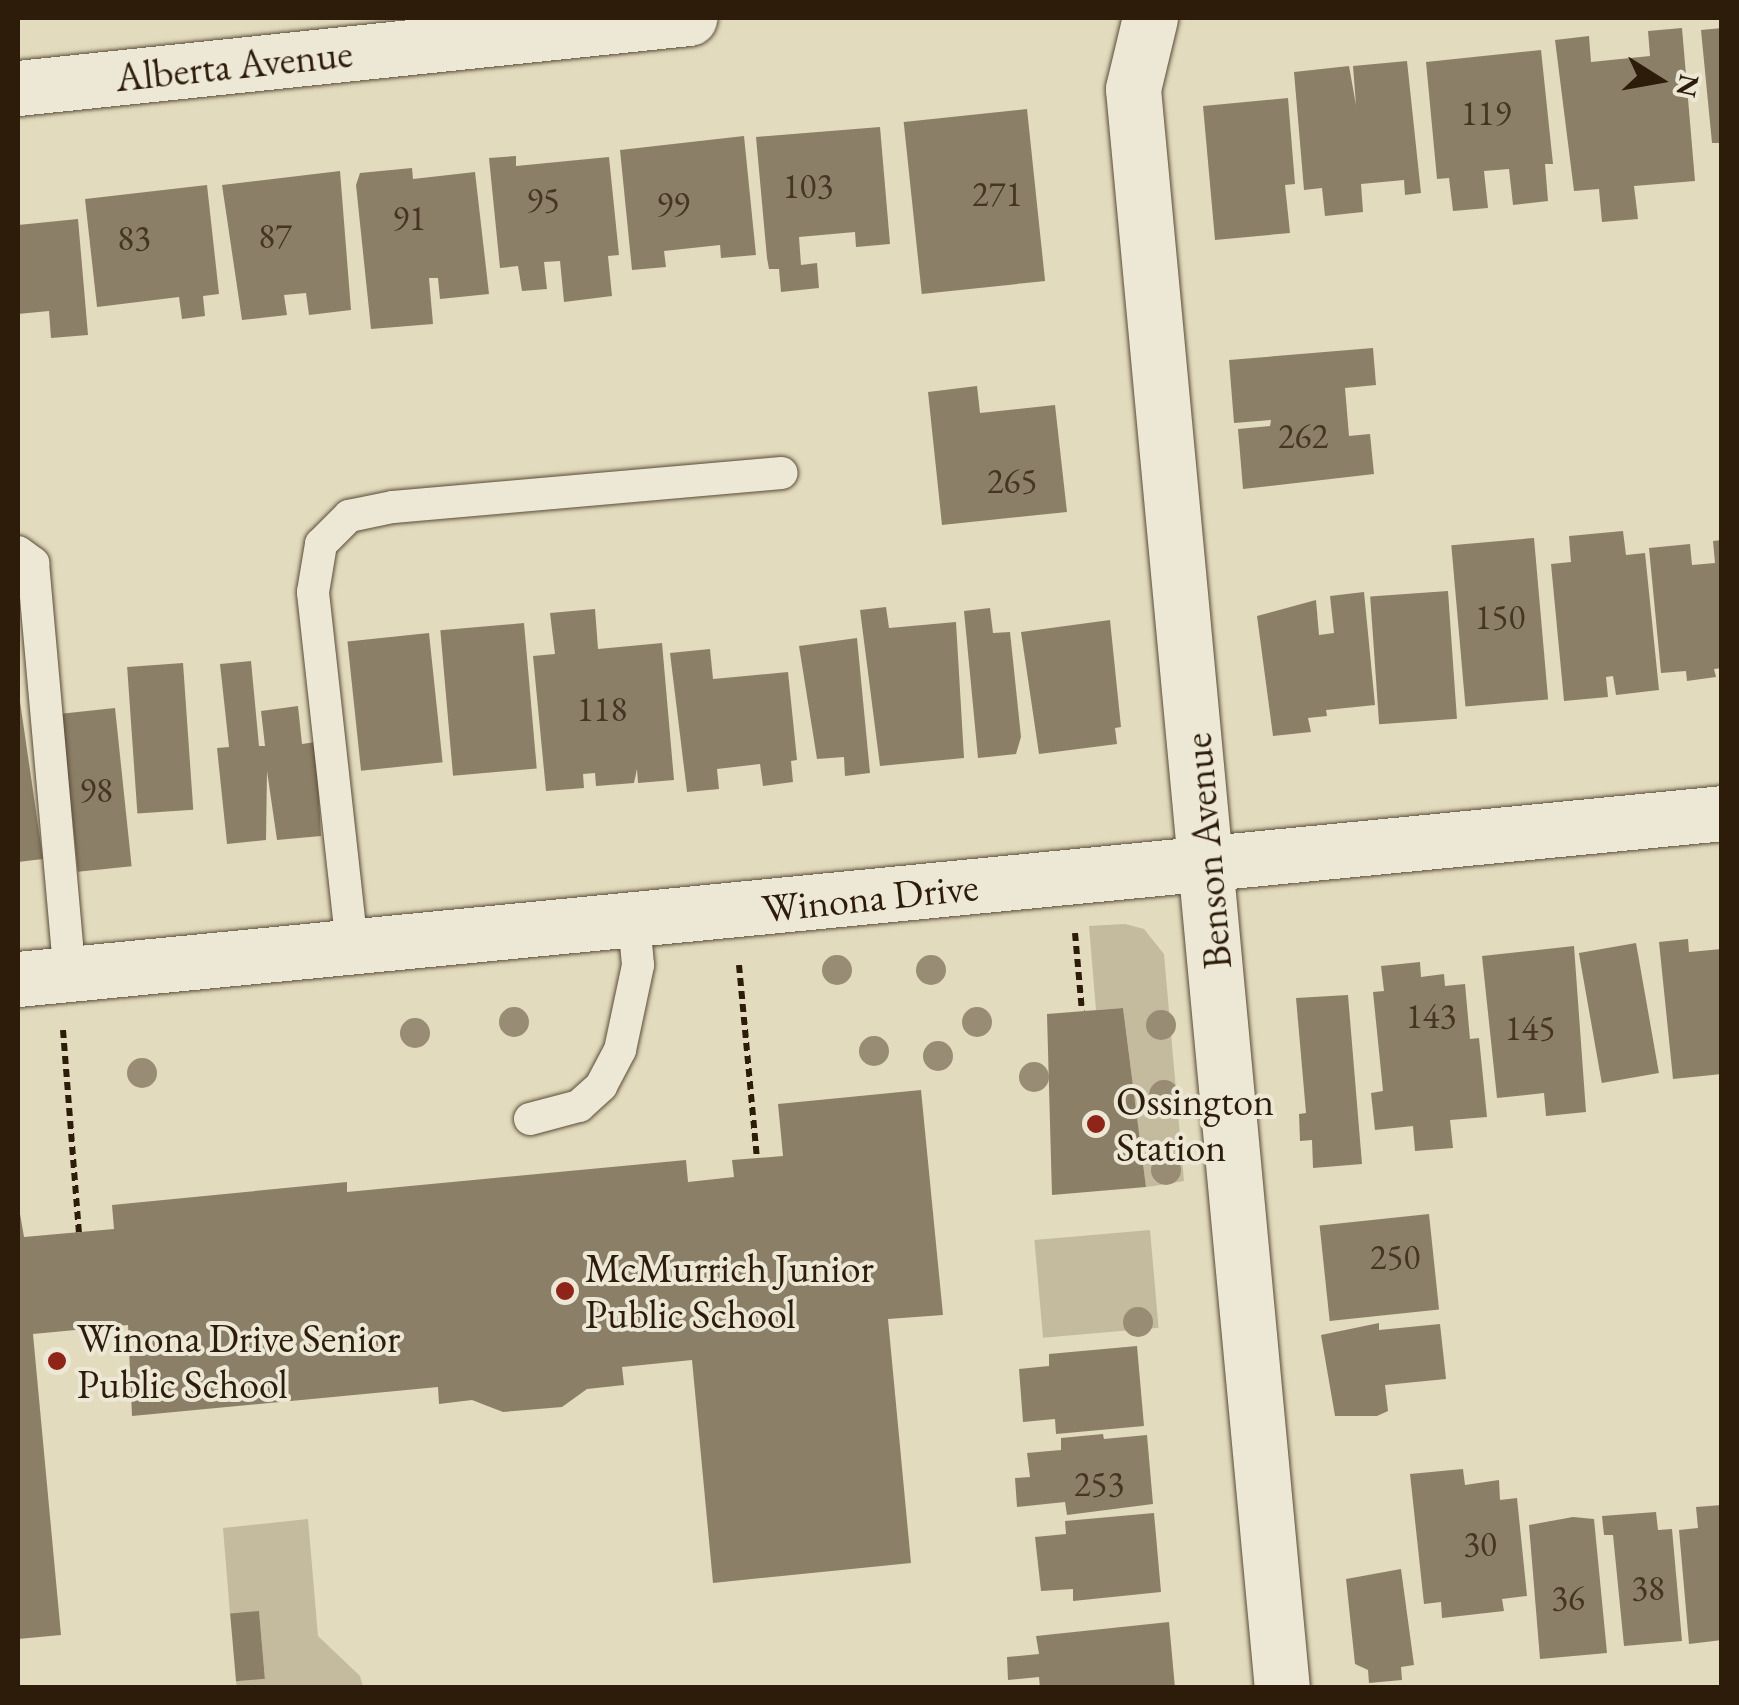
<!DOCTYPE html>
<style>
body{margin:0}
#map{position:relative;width:1739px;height:1705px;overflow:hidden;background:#e3dbbe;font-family:"EB Garamond",serif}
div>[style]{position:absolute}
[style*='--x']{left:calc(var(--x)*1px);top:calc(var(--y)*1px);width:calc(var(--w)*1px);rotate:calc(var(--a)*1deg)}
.green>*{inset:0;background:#c4bb9f;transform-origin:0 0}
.building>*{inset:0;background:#8c7f68;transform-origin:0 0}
.path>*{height:6px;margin-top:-3px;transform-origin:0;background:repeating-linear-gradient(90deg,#2d1c0a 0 8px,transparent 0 13px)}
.roads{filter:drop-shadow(0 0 2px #5a4c37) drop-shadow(0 0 2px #5a4c37)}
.service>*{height:32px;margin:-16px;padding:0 16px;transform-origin:16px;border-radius:16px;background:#ede8d5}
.minor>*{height:55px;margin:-27.5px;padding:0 27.5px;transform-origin:27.5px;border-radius:27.5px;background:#ede8d5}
.trees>*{width:30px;height:30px;margin:-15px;border-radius:50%;background:#988c74}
.dots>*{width:28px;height:28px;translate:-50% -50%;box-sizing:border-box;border:5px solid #ede8d5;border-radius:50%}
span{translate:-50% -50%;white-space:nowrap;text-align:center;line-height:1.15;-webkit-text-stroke:8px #ede8d5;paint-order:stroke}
.number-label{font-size:35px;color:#453522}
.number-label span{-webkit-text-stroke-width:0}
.street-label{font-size:40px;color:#2d1c0a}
.poi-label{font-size:40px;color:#2d1c0a}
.left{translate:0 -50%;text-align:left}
.frame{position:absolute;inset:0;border:20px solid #2d1c0a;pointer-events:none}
.north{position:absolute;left:1609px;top:30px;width:100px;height:100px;-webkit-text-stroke:8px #ede8d5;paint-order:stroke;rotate:101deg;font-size:28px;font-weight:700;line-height:40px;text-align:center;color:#2d1c0a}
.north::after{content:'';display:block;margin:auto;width:35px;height:45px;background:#2d1c0a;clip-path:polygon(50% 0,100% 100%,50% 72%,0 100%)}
</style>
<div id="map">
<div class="green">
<i style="clip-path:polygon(1125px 924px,1144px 929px,1164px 954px,1184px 1181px,1154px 1186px,1146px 1187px,1123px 1008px,1096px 1010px,1089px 926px)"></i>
<i style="left:1150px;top:1230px;width:98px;height:116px;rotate:85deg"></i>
<i style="clip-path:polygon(308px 1519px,318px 1636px,360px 1676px,363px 1687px,237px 1687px,236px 1681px,265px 1678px,259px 1612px,230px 1614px,223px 1528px)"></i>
</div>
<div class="building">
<i style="clip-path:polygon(1682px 28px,1695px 181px,1634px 186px,1638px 219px,1602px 222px,1599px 189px,1574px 191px,1555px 40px,1589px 36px,1591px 62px,1650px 56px,1648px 31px)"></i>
<i style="clip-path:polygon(1722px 28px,1722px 143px,1712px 143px,1701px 30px)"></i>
<i style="clip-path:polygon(1541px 50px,1553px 164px,1545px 164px,1548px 201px,1513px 205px,1509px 169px,1484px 171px,1488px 208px,1453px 211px,1449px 178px,1437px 179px,1426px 62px)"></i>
<i style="clip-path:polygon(1407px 61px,1421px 193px,1405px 195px,1404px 180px,1361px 184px,1363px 212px,1325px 216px,1322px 188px,1304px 190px,1294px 72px,1349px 66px,1356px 105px,1353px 66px)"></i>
<i style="clip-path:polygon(1288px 98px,1295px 184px,1285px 185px,1290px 233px,1215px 240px,1203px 106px)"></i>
<i style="left:1027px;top:109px;width:173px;height:124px;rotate:84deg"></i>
<i style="clip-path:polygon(880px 127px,890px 244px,856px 247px,855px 232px,799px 237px,801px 265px,817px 263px,819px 288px,781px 292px,779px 269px,769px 269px,767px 258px,756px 137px)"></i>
<i style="clip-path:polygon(744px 136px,756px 255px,721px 258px,720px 245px,664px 251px,666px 267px,632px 270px,620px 150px)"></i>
<i style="clip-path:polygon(516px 156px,516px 166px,609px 157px,619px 255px,608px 256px,612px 296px,564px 302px,560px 261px,544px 262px,547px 289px,522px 291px,518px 266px,500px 268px,489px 158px)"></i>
<i style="clip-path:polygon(412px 168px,413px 179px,475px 172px,489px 294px,440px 299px,438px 278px,429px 278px,433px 324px,371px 329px,356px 185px,360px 173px)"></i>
<i style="clip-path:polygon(340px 171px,351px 310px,309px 315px,306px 293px,284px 295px,287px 315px,242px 320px,222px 185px)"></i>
<i style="clip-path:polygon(207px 185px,219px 294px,203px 296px,205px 316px,182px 319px,179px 297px,97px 307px,85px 199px)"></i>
<i style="clip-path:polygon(78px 219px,88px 335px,51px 338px,49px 311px,18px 314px,18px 225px)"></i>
<i style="clip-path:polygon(1373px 348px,1376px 385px,1345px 388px,1349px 436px,1370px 434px,1374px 474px,1243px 489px,1238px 429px,1270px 426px,1271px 420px,1234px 423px,1229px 360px)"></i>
<i style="clip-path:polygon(977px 386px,980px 413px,1055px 405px,1067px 512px,942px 525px,928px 392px)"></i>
<i style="clip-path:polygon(1623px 531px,1626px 555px,1645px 553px,1659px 690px,1616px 695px,1613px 676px,1606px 677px,1608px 697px,1564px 701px,1551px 564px,1571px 562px,1569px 536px)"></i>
<i style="left:1534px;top:538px;width:162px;height:83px;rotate:85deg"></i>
<i style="clip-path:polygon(1722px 540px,1722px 668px,1714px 669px,1716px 677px,1687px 681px,1686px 671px,1661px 673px,1649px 548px,1690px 544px,1692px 565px,1715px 563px,1713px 541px)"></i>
<i style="left:1448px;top:591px;width:128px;height:78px;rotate:86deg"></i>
<i style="clip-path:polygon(1364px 592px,1375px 705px,1326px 710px,1327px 716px,1308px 718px,1311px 732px,1273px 736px,1257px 616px,1316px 600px,1319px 635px,1334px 633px,1330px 596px)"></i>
<i style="clip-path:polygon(886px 607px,889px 628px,956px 622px,964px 758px,880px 766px,860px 610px)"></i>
<i style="clip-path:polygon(990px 608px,993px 633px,1010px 632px,1021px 737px,1016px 754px,978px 758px,964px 611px)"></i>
<i style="clip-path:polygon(595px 609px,598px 649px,662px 643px,674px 780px,638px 783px,637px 769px,634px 783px,596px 786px,595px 773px,583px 774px,584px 788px,546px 791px,533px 656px,555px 654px,550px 613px)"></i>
<i style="clip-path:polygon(1110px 620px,1121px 727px,1115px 728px,1117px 744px,1039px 754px,1021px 632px)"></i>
<i style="left:524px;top:623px;width:146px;height:84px;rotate:85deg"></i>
<i style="left:429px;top:633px;width:130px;height:82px;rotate:84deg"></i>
<i style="clip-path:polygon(857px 638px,870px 773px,845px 776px,844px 757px,817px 759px,799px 646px)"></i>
<i style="clip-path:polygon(710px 649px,713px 679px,788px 672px,797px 760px,791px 761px,793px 782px,763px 786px,760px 764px,717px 769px,719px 789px,687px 792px,670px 653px)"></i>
<i style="clip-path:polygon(251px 661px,259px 746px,265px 746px,261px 711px,298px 706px,302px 744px,316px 742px,321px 836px,277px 840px,267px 771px,266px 840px,227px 844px,217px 748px,229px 747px,220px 664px)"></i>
<i style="left:183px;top:663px;width:147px;height:56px;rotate:86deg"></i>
<i style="clip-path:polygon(18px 688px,43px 859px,18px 862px)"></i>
<i style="left:115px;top:708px;width:159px;height:54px;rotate:84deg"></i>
<i style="clip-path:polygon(1688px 939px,1689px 952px,1722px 949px,1722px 1074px,1673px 1079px,1659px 942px)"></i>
<i style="left:1636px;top:943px;width:132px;height:58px;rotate:80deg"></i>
<i style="clip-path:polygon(1574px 946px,1586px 1112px,1546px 1116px,1544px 1093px,1497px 1098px,1482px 956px)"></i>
<i style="clip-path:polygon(1420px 962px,1421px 977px,1444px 974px,1445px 986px,1465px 984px,1470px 1039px,1479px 1038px,1487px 1117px,1450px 1120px,1453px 1148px,1415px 1151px,1413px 1126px,1375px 1130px,1371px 1093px,1383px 1091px,1373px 992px,1384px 991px,1381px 966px)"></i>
<i style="clip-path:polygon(1348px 995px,1362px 1164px,1313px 1168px,1312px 1140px,1300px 1141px,1299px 1114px,1306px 1113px,1296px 998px)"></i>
<i style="clip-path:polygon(1123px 1008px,1146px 1187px,1052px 1195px,1047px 1014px)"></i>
<i style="clip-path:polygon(921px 1090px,943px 1315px,888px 1319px,911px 1563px,713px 1583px,692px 1360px,622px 1367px,624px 1385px,587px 1389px,562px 1407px,503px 1412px,472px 1400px,439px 1404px,438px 1387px,132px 1416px,128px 1325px,33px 1334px,61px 1635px,18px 1639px,18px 1202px,24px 1237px,114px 1229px,112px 1205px,347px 1182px,347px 1192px,686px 1160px,688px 1182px,734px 1177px,732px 1160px,783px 1156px,778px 1104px)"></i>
<i style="left:1429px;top:1214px;width:96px;height:110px;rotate:84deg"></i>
<i style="clip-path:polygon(1379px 1323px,1379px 1330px,1440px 1324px,1446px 1379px,1385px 1385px,1388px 1411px,1377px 1416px,1335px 1416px,1321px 1335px)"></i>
<i style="clip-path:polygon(1137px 1346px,1144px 1426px,1056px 1434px,1055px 1419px,1023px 1422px,1019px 1369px,1049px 1366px,1049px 1354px)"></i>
<i style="clip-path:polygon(1103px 1434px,1104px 1439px,1147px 1435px,1153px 1504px,1067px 1515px,1065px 1502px,1017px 1507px,1015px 1478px,1030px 1477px,1027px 1453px,1061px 1450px,1061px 1438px)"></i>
<i style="clip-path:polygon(1463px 1469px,1465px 1485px,1499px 1480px,1500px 1500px,1517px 1498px,1527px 1596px,1502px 1599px,1504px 1611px,1442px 1618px,1441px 1602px,1424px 1604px,1410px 1474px)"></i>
<i style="clip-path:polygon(1722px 1505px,1722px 1640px,1689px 1644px,1679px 1530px,1698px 1528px,1696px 1507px)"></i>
<i style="clip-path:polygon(1656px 1512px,1658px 1530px,1672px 1529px,1682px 1641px,1624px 1646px,1613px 1535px,1604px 1535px,1602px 1516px)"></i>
<i style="clip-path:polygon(1154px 1513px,1161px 1592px,1073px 1601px,1073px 1589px,1041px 1591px,1035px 1537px,1066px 1534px,1065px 1521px)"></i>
<i style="clip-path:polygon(1573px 1517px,1594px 1519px,1607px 1653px,1540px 1659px,1529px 1525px)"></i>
<i style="clip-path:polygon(1401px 1569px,1414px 1665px,1401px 1667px,1402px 1680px,1369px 1683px,1368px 1670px,1355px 1664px,1346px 1579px)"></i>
<i style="left:259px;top:1611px;width:68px;height:29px;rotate:85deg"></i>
<i style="clip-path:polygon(1169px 1622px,1175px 1688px,1040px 1688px,1039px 1677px,1008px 1680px,1007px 1657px,1039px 1654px,1036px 1636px)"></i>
</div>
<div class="path">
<i style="--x:1075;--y:933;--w:78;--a:84.9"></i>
<i style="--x:739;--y:965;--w:194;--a:84.7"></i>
<i style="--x:63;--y:1030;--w:203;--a:85.5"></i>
</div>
<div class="roads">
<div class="service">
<i style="--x:18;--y:552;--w:19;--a:36"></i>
<i style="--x:33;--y:563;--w:413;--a:84.9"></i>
<i style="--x:352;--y:946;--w:356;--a:-96.3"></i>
<i style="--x:313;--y:592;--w:49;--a:-80.5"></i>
<i style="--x:321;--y:544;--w:40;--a:-45"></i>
<i style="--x:349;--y:516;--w:45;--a:-11.6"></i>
<i style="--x:393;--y:507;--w:390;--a:-5"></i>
<i style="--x:530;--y:1119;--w:51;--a:-14.9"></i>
<i style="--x:579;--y:1106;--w:30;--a:-42"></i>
<i style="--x:601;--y:1086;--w:41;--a:-62.2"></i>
<i style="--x:620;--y:1050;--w:87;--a:-78"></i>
<i style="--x:638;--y:965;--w:44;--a:-95.2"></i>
</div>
<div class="minor">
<i style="--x:1150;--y:18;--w:73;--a:103.5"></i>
<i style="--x:1133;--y:89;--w:1606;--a:84.68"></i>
<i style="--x:18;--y:88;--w:675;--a:-5.96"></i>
<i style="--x:18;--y:979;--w:1712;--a:-5.56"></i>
</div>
</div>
<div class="trees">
<i style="left:837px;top:970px"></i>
<i style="left:931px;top:970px"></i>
<i style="left:514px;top:1022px"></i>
<i style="left:977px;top:1022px"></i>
<i style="left:1161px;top:1025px"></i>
<i style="left:415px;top:1033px"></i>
<i style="left:874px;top:1051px"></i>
<i style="left:938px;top:1056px"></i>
<i style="left:142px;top:1073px"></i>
<i style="left:1034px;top:1077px"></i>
<i style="left:1164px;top:1095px"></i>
<i style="left:1166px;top:1170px"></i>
<i style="left:1138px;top:1322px"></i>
</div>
<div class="dots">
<i style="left:1096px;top:1124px;background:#8f2418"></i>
<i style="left:565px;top:1291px;background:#8f2418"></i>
<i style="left:57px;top:1361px;background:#8f2418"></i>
</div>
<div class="number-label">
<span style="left:1486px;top:113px">119</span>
<span style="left:808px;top:186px">103</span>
<span style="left:997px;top:194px">271</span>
<span style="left:543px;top:200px">95</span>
<span style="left:673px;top:204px">99</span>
<span style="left:409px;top:218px">91</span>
<span style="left:275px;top:236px">87</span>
<span style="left:134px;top:238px">83</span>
<span style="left:1303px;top:436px">262</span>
<span style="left:1012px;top:481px">265</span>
<span style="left:1500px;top:617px">150</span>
<span style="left:602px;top:709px">118</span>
<span style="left:96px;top:790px">98</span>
<span style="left:1431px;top:1016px">143</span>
<span style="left:1530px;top:1028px">145</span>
<span style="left:1395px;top:1257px">250</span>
<span style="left:1099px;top:1484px">253</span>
<span style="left:1480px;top:1544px">30</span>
<span style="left:1648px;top:1588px">38</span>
<span style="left:1568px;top:1598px">36</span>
</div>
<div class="street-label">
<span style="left:234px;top:65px;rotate:-6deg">Alberta Avenue</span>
<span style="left:1207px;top:851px;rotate:-95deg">Benson Avenue</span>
<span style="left:870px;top:897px;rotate:-6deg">Winona Drive</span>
</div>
<div class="poi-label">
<span class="left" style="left:1116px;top:1124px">Ossington<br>Station</span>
<span class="left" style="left:585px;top:1291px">McMurrich Junior<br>Public School</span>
<span class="left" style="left:77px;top:1361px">Winona Drive Senior<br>Public School</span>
</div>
<div class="frame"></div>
<div class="north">N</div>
</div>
